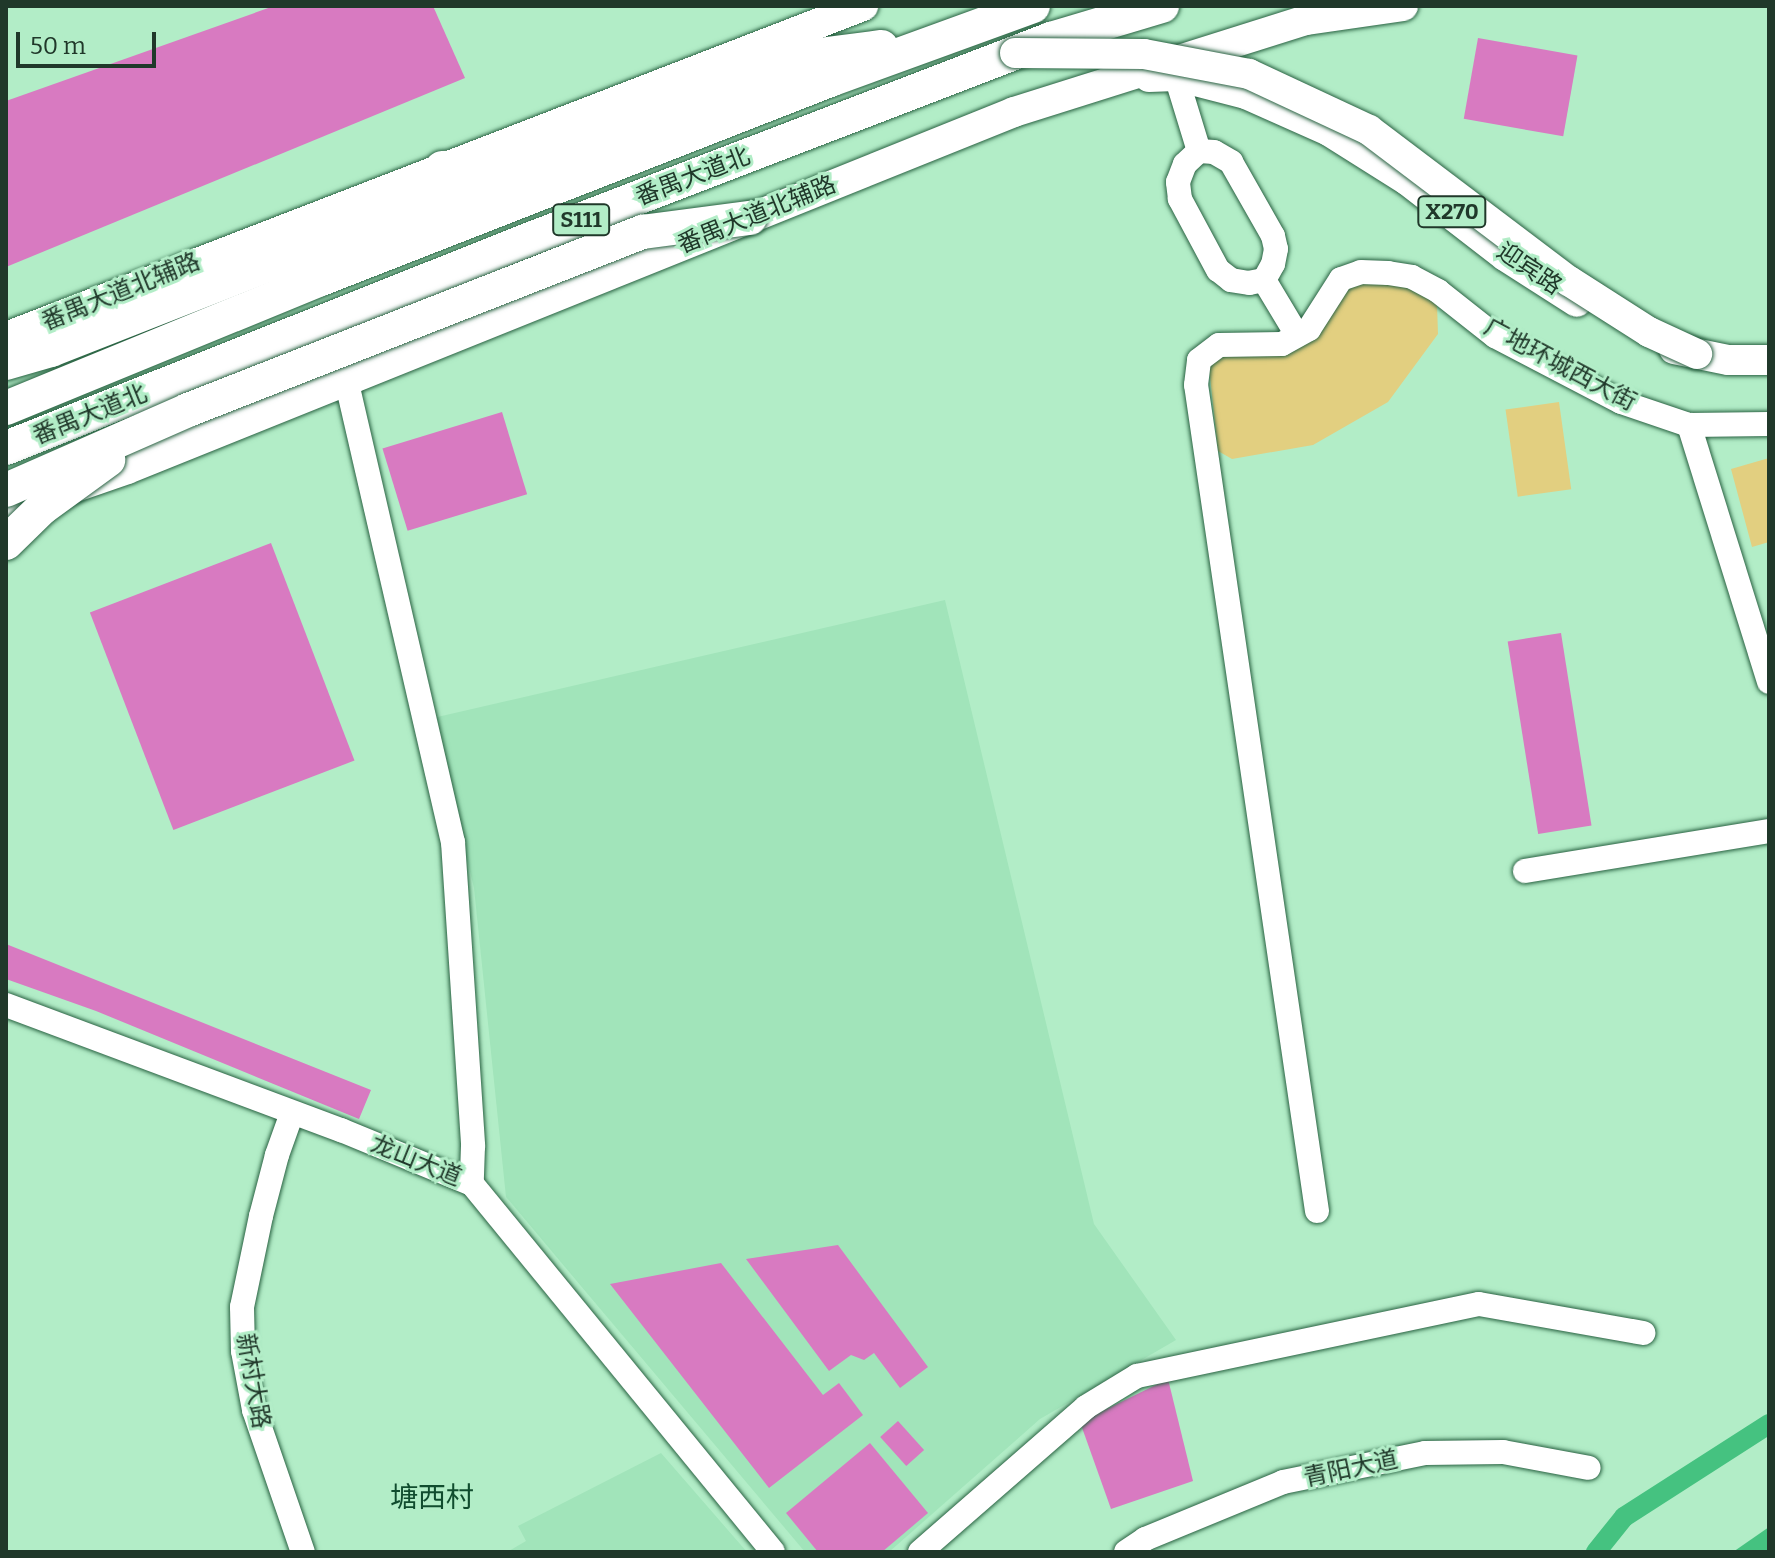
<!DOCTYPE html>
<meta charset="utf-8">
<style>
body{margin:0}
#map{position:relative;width:1775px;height:1558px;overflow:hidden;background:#b2edc7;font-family:Bitter,"Noto Sans SC",serif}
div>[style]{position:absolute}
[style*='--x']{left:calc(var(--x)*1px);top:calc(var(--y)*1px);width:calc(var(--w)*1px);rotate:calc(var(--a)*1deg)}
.built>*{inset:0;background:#a1e4ba}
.green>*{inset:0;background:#e2cf80;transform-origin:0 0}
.water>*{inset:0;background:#45c280}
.canal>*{height:20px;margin:-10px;padding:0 10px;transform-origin:10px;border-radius:10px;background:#45c280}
.building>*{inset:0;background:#d87ac1;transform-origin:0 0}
.roads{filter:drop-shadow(0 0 2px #296242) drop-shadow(0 0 2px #296242)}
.minor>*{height:24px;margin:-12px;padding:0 12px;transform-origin:12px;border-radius:12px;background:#fff}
.major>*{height:30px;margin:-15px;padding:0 15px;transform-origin:15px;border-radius:15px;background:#fff}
.highway>*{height:34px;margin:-17px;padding:0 17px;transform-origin:17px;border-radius:17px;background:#fff}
.bridges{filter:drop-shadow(0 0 2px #296242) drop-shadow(0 0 2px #296242)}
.major-bridge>*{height:30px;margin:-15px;padding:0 15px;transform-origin:15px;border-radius:15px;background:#fff}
.highway-bridge>*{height:34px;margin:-17px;padding:0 17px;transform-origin:17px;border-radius:17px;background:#fff}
span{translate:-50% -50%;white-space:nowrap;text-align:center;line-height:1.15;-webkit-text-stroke:6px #b2edc7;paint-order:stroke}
.shield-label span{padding:2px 6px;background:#b2edc7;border:2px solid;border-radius:6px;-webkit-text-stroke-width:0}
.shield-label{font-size:22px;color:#20382a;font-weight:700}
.street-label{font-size:24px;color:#20382a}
.quarter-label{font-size:28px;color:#104c2e}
.frame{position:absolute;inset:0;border:8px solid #20382a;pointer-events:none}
.scale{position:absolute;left:16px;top:32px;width:140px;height:36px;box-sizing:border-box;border:4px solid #20382a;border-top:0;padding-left:10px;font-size:24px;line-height:28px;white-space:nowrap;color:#20382a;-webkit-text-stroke:6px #b2edc7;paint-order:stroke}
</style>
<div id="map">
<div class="built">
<i style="clip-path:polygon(945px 600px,1094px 1224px,1176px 1340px,1040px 1419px,889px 1552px,805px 1552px,506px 1197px,474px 888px,433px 718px)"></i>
<i style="clip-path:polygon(661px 1453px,747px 1552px,507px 1552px,526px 1541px,518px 1526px)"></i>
</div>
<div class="green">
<i style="clip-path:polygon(1364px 279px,1408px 285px,1437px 304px,1438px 334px,1388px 402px,1313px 445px,1232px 459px,1218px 451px,1209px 367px,1227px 352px,1288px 351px,1344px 288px)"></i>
<i style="left:1559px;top:402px;width:88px;height:54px;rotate:82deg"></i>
<i style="clip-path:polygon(1769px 458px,1769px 542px,1752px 547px,1731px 469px)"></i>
</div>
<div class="water">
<i style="clip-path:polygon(1769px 1527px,1769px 1552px,1733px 1552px)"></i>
</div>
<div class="canal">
<i style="--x:1596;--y:1552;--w:45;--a:-51.3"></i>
<i style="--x:1624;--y:1517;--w:172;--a:-32.7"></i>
</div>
<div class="building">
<i style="clip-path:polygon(274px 6px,433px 6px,465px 78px,6px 267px,6px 101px)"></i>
<i style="left:1478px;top:38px;width:101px;height:82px;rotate:10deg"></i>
<i style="left:502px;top:412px;width:86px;height:125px;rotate:73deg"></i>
<i style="left:271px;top:543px;width:233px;height:194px;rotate:69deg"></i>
<i style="left:1561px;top:633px;width:195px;height:54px;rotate:81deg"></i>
<i style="clip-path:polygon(6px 944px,371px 1090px,359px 1119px,96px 1011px,6px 979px)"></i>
<i style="clip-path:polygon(838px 1245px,928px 1367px,900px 1388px,874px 1353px,864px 1360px,851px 1355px,829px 1371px,746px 1259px)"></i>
<i style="clip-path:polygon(721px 1263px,823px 1395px,839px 1383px,863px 1415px,769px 1488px,610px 1284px)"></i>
<i style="clip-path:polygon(1168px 1379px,1193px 1481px,1111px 1509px,1080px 1422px)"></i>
<i style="left:898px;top:1421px;width:39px;height:24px;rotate:48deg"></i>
<i style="clip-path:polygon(870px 1443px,928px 1513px,882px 1552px,818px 1552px,786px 1513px)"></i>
</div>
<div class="roads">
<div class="minor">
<i style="--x:1176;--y:76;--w:78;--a:73"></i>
<i style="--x:1199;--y:151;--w:15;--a:4"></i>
<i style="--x:1214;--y:152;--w:20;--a:30"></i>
<i style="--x:1231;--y:162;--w:85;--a:60.4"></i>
<i style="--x:1273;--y:236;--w:13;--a:77"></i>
<i style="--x:1276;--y:249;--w:15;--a:101"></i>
<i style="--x:1273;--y:264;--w:18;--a:119"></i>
<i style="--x:1264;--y:280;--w:15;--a:169"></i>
<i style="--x:1249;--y:283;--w:18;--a:-171"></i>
<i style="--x:1231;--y:280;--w:16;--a:-142"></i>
<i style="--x:1218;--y:270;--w:81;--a:-118.2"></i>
<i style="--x:1180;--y:199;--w:17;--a:-97"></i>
<i style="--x:1178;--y:182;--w:19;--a:-69"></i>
<i style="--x:1185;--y:164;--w:19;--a:-43"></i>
<i style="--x:1264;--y:280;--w:64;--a:59"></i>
<i style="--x:346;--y:379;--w:475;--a:77"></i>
<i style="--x:453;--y:842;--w:305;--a:86.2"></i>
<i style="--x:473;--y:1146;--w:38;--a:92"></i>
<i style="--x:1689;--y:425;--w:269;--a:72.7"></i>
<i style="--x:1525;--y:871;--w:247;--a:-9.3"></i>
<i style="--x:6;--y:1005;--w:358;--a:20.5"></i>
<i style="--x:341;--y:1130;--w:142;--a:22.4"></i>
<i style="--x:472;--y:1184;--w:475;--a:50.7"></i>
<i style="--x:292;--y:1113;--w:45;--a:109.7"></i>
<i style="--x:277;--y:1155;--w:63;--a:104.7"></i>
<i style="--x:261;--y:1216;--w:93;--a:101.8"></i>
<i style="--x:242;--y:1307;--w:44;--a:88.7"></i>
<i style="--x:243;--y:1351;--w:60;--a:79.4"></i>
<i style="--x:254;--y:1410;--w:150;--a:71"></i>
<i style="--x:1317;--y:1211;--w:835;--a:-98.33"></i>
<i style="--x:1196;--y:385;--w:25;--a:-83"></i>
<i style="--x:1199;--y:360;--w:25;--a:-37"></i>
<i style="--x:1219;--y:345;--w:63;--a:-0.9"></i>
<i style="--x:1282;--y:344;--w:31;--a:-29"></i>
<i style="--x:1309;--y:329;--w:59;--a:-57.4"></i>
<i style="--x:1341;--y:279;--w:21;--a:-19"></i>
<i style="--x:1361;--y:272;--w:27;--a:2"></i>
<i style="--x:1388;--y:273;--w:24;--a:9"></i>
<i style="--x:1412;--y:277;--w:30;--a:28"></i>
<i style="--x:1438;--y:291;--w:73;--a:38.3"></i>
<i style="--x:1495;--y:336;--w:142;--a:27.6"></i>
<i style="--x:1621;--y:402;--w:72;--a:18.7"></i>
<i style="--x:1689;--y:425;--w:80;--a:-0.7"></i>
<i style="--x:920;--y:1552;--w:220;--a:-41.1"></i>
<i style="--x:1086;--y:1407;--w:60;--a:-31.3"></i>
<i style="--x:1137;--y:1376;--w:349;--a:-11.9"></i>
<i style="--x:1479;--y:1304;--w:167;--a:10"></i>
<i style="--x:1126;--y:1552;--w:23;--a:-34"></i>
<i style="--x:1145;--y:1539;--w:149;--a:-22.4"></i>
<i style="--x:1283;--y:1482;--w:145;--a:-11.5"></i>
<i style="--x:1425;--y:1453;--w:78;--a:-0.7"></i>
<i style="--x:1503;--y:1452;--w:87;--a:10.5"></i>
</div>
<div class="major">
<i style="--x:1149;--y:77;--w:27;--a:-2"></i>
<i style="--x:1176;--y:76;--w:72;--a:14.4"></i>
<i style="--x:1246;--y:94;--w:91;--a:24"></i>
<i style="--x:1329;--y:131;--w:93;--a:32.3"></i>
<i style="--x:1408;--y:181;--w:123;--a:37.7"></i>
<i style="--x:1505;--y:256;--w:85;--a:32.6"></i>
<i style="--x:6;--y:337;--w:919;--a:-21.12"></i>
<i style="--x:1674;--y:349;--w:55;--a:11.5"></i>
<i style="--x:1728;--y:360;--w:41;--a:0"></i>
<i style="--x:6;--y:511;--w:128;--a:-19.1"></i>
<i style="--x:127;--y:469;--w:956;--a:-21.92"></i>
<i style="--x:1014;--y:112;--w:306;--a:-17.5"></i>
<i style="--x:1306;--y:20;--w:98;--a:-8.2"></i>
</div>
<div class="highway">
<i style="--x:442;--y:168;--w:78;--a:-1.5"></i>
<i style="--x:520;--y:166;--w:311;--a:-20.7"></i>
<i style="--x:811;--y:56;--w:71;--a:-7.3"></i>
<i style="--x:6;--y:363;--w:47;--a:-16.1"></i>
<i style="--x:51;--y:350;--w:504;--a:-21.42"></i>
<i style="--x:6;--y:408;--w:340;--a:-22.3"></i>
<i style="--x:321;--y:279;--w:547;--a:-21.35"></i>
<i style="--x:830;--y:80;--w:216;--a:-20"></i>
<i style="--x:6;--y:448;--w:567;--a:-21.73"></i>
<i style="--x:533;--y:238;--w:555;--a:-21.02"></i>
<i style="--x:1051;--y:39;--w:116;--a:-16.6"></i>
</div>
</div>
<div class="bridges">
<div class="major-bridge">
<i style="--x:1015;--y:53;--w:129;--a:0.4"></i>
<i style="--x:1144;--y:54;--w:107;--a:10.8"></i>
<i style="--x:1249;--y:74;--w:132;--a:25"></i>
<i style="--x:1369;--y:130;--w:251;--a:37.1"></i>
<i style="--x:1569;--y:281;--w:95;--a:32.5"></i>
<i style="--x:1649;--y:332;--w:53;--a:24.6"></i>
</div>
<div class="highway-bridge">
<i style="--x:6;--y:490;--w:199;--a:-23.7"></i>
<i style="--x:188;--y:410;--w:489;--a:-21.4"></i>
<i style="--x:643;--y:232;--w:108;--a:-7.5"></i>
<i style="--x:6;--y:543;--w:50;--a:-44.2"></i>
<i style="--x:42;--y:508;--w:82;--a:-36"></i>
</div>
</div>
<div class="shield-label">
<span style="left:1452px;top:212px">X270</span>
<span style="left:581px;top:220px">S111</span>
</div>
<div class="street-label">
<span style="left:693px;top:177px;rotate:-21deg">番禺大道北</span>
<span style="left:757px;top:215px;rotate:-22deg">番禺大道北辅路</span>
<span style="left:1529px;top:269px;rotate:34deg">迎宾路</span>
<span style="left:121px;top:292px;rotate:-22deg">番禺大道北辅路</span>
<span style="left:1560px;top:365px;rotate:28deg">广地环城西大街</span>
<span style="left:90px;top:415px;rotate:-22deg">番禺大道北</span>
<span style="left:416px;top:1161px;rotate:22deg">龙山大道</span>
<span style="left:253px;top:1381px;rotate:80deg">新村大路</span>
<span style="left:1351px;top:1469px;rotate:-12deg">青阳大道</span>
</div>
<div class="quarter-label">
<span style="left:432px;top:1498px">塘西村</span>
</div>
<div class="frame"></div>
<div class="scale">50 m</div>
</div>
